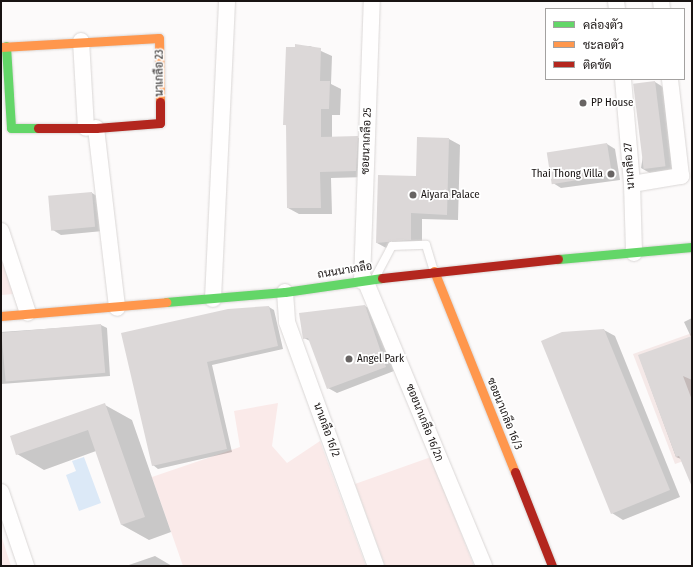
<!DOCTYPE html>
<meta charset="utf-8">
<style>
body{margin:0}
#map{position:relative;width:693px;height:567px;overflow:hidden;background:#fcfafa;font-family:"Fira Sans Condensed",Sarabun,sans-serif}
div>[style]{position:absolute}
[style*='--x']{left:calc(var(--x)*1px);top:calc(var(--y)*1px);width:calc(var(--w)*1px);rotate:calc(var(--a)*1deg)}
.built>*{inset:0;background:#f5e9e8}
.green>*{inset:0;background:#faeae9}
.water>*{inset:0;background:#dce9f7}
.shadow>*{inset:0;background:#0003}
.building>*{inset:0;background:#dcd8d8;transform-origin:0 0}
.roads{filter:drop-shadow(0 0 1px #dad7d6) drop-shadow(0 0 1px #dad7d6)}
.lane>*{height:8px;margin:-4px;padding:0 4px;transform-origin:4px;border-radius:4px;background:#fffefe}
.street>*{height:16px;margin:-8px;padding:0 8px;transform-origin:8px;border-radius:8px;background:#fffefe}
.fast>*{height:9px;margin:-4.5px;padding:0 4.5px;transform-origin:4.5px;border-radius:4.5px;background:#63d668}
.slow>*{height:9px;margin:-4.5px;padding:0 4.5px;transform-origin:4.5px;border-radius:4.5px;background:#ff974d}
.jam>*{height:9px;margin:-4.5px;padding:0 4.5px;transform-origin:4.5px;border-radius:4.5px;background:#b3261e}
.dots>*{width:11px;height:11px;translate:-50% -50%;box-sizing:border-box;border:2px solid #fff;border-radius:50%}
span{translate:-50% -50%;white-space:nowrap;text-align:center;line-height:1.15;-webkit-text-stroke:3.5px #fff;paint-order:stroke}
.street-label{font-size:11px;color:#181312}
.poi-label{font-size:11px;color:#181312}
.left{translate:0 -50%;text-align:left}
.right{translate:-100% -50%;text-align:right}
.frame{position:absolute;inset:0;border:2px solid #181312;pointer-events:none}
.legend{position:absolute;left:545px;top:8px;width:140px;height:72px;box-sizing:border-box;background:#fff;border:1px solid #a3a1a0;margin:0;padding:5px 7px;list-style:none;font-size:12px;color:#181312}
.legend li{display:flex;align-items:center;gap:8px;height:20px}
.legend b{width:20px;border:1px solid #a3a1a0}
</style>
<div id="map">
<div class="built">
<i style="clip-path:polygon(692px 333px,692px 458px,675px 464px,633px 354px)"></i>
</div>
<div class="green">
<i style="clip-path:polygon(1px 259px,14px 294px,1px 295px)"></i>
<i style="clip-path:polygon(278px 403px,272px 446px,287px 463px,320px 441px,366px 566px,183px 566px,152px 477px,240px 447px,234px 411px)"></i>
<i style="clip-path:polygon(431px 457px,474px 566px,385px 566px,355px 484px)"></i>
<i style="clip-path:polygon(1px 535px,11px 566px,1px 566px)"></i>
</div>
<div class="water">
<i style="clip-path:polygon(84px 457px,101px 503px,79px 511px,66px 475px,76px 471px,72px 461px)"></i>
</div>
<div class="shadow">
<i style="clip-path:polygon(310px 46px,332px 56px,331px 84px,341px 89px,340px 115px,332px 115px,332px 138px,357px 137px,369px 144px,367px 177px,331px 178px,332px 214px,299px 214px,288px 208px,287px 126px,284px 124px,287px 48px)"></i>
<i style="clip-path:polygon(655px 82px,663px 87px,673px 170px,650px 173px,641px 168px)"></i>
<i style="clip-path:polygon(449px 139px,460px 145px,458px 220px,422px 219px,422px 246px,388px 249px,377px 243px)"></i>
<i style="clip-path:polygon(607px 144px,615px 149px,620px 180px,561px 188px,553px 183px)"></i>
<i style="clip-path:polygon(92px 193px,100px 198px,103px 231px,61px 235px,53px 230px)"></i>
<i style="clip-path:polygon(365px 306px,374px 311px,394px 371px,337px 393px,328px 388px,310px 341px,304px 338px)"></i>
<i style="clip-path:polygon(269px 307px,274px 310px,283px 349px,212px 365px,232px 452px,158px 469px,153px 465px,123px 334px)"></i>
<i style="clip-path:polygon(692px 318px,691px 380px,692px 485px,681px 459px,676px 457px,639px 356px,691px 337px,684px 322px)"></i>
<i style="clip-path:polygon(101px 325px,107px 328px,110px 376px,1px 384px,1px 332px)"></i>
<i style="clip-path:polygon(604px 330px,615px 336px,680px 497px,623px 520px,612px 513px)"></i>
<i style="clip-path:polygon(105px 405px,132px 420px,171px 532px,149px 540px,122px 525px,96px 451px,44px 470px,17px 454px)"></i>
<i style="clip-path:polygon(155px 556px,172px 566px,126px 566px)"></i>
</div>
<div class="building">
<i style="clip-path:polygon(295px 44px,321px 48px,320px 81px,330px 81px,329px 109px,321px 109px,321px 137px,358px 136px,356px 171px,320px 172px,321px 208px,287px 208px,286px 125px,283px 125px,286px 47px,295px 47px)"></i>
<i style="left:655px;top:81px;width:86px;height:22px;rotate:83deg"></i>
<i style="clip-path:polygon(417px 137px,449px 138px,447px 215px,411px 213px,411px 240px,376px 243px,378px 175px,416px 176px)"></i>
<i style="left:607px;top:143px;width:32px;height:61px;rotate:81deg"></i>
<i style="left:92px;top:192px;width:35px;height:44px;rotate:85deg"></i>
<i style="clip-path:polygon(365px 305px,386px 367px,327px 389px,308px 338px,303px 339px,299px 313px)"></i>
<i style="clip-path:polygon(269px 306px,278px 346px,207px 362px,227px 449px,152px 466px,121px 333px,228px 309px)"></i>
<i style="left:101px;top:324px;width:49px;height:100px;rotate:85deg"></i>
<i style="clip-path:polygon(604px 329px,670px 490px,611px 514px,541px 341px,562px 332px)"></i>
<i style="clip-path:polygon(692px 336px,692px 380px,683px 376px,692px 400px,692px 487px,679px 456px,676px 457px,638px 355px)"></i>
<i style="clip-path:polygon(105px 403px,145px 517px,121px 525px,88px 430px,16px 455px,10px 436px)"></i>
</div>
<div class="roads">
<div class="lane">
<i style="--x:376;--y:276;--w:34;--a:-62"></i>
<i style="--x:392;--y:246;--w:34;--a:-2"></i>
<i style="--x:426;--y:245;--w:27;--a:73"></i>
</div>
<div class="street">
<i style="--x:616;--y:1;--w:8;--a:83"></i>
<i style="--x:661;--y:1;--w:8;--a:83"></i>
<i style="--x:81;--y:41;--w:87;--a:86.7"></i>
<i style="--x:623;--y:79;--w:105;--a:85.1"></i>
<i style="--x:632;--y:184;--w:69;--a:88.3"></i>
<i style="--x:96;--y:128;--w:181;--a:83.3"></i>
<i style="--x:632;--y:184;--w:50;--a:-9.3"></i>
<i style="--x:681;--y:176;--w:98;--a:-96.5"></i>
<i style="--x:1;--y:231;--w:86;--a:71.8"></i>
<i style="--x:365;--y:280;--w:310;--a:67.4"></i>
<i style="--x:362;--y:281;--w:280;--a:-88"></i>
<i style="--x:285;--y:292;--w:30;--a:86"></i>
<i style="--x:287;--y:322;--w:260;--a:70"></i>
<i style="--x:213;--y:299;--w:298;--a:-87.3"></i>
<i style="--x:1;--y:492;--w:78;--a:71.3"></i>
</div>
<div class="fast">
<i style="--x:6;--y:46;--w:82;--a:86.5"></i>
<i style="--x:11;--y:128;--w:27;--a:0"></i>
<i style="--x:558;--y:259;--w:135;--a:-5.1"></i>
<i style="--x:166;--y:302;--w:119;--a:-4.8"></i>
<i style="--x:285;--y:292;--w:98;--a:-8.2"></i>
</div>
<div class="slow">
<i style="--x:1;--y:47;--w:158;--a:-3.3"></i>
<i style="--x:159;--y:38;--w:64;--a:89.1"></i>
<i style="--x:434;--y:271;--w:217;--a:68.1"></i>
<i style="--x:1;--y:316;--w:166;--a:-4.8"></i>
</div>
<div class="jam">
<i style="--x:38;--y:128;--w:58;--a:0"></i>
<i style="--x:96;--y:128;--w:64;--a:-4.5"></i>
<i style="--x:160;--y:123;--w:21;--a:-90"></i>
<i style="--x:382;--y:278;--w:177;--a:-6.2"></i>
<i style="--x:515;--y:472;--w:101;--a:68.5"></i>
</div>
</div>
<div class="dots">
<i style="left:583px;top:103px;background:#686463"></i>
<i style="left:611px;top:174px;background:#686463"></i>
<i style="left:413px;top:195px;background:#686463"></i>
<i style="left:349px;top:359px;background:#686463"></i>
</div>
<div class="street-label">
<span style="left:160px;top:73px;rotate:-90deg">นาเกลือ 23</span>
<span style="left:367px;top:141px;rotate:-88deg">ซอยนาเกลือ 25</span>
<span style="left:630px;top:166px;rotate:-94deg">นาเกลือ 27</span>
<span style="left:345px;top:271px;rotate:-9deg">ถนนนาเกลือ</span>
<span style="left:504px;top:414px;rotate:68deg">ซอยนาเกลือ 16/3</span>
<span style="left:424px;top:423px;rotate:68deg">ซอยนาเกลือ 16/2ก</span>
<span style="left:326px;top:430px;rotate:70deg">นาเกลือ 16/2</span>
</div>
<div class="poi-label">
<span class="left" style="left:591px;top:103px">PP House</span>
<span class="right" style="left:603px;top:174px">Thai Thong Villa</span>
<span class="left" style="left:421px;top:195px">Aiyara Palace</span>
<span class="left" style="left:357px;top:359px">Angel Park</span>
</div>
<div class="frame"></div>
<ul class="legend">
<li><b style="height:5px;background:#63d668"></b>คล่องตัว</li>
<li><b style="height:5px;background:#ff974d"></b>ชะลอตัว</li>
<li><b style="height:5px;background:#b3261e"></b>ติดขัด</li>
</ul>
</div>
